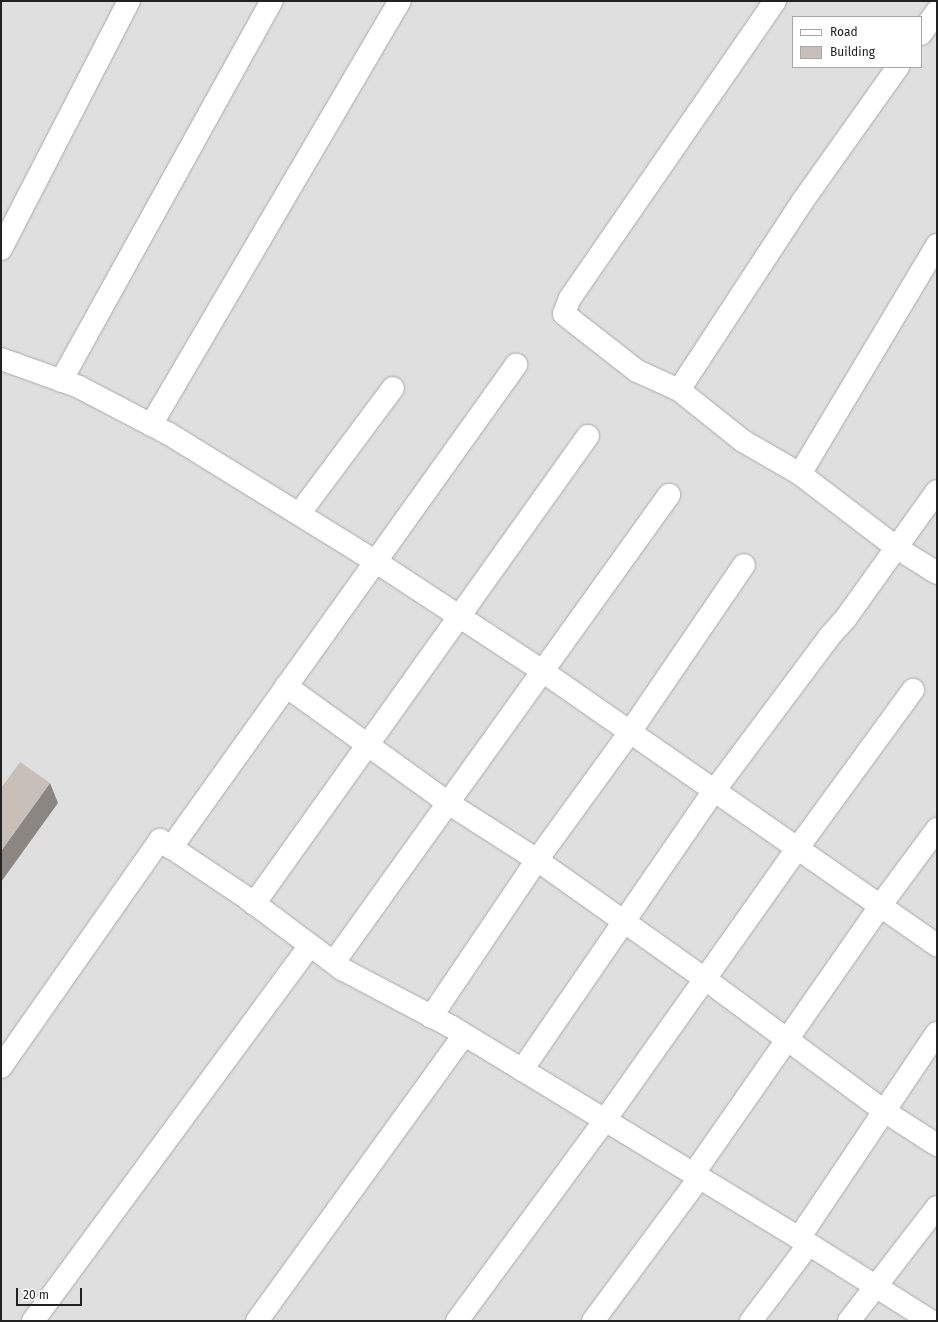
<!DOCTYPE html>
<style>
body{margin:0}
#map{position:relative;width:938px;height:1322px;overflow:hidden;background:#f2efe9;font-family:"Fira Sans",sans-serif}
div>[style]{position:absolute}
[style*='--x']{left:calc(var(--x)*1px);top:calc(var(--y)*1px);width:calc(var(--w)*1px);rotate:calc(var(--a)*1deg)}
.residential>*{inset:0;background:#e0dfdf}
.roads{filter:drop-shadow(0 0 1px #a9a9a9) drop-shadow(0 0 1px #a9a9a9)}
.minor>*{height:22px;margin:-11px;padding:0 11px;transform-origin:11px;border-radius:11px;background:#fff}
.shaded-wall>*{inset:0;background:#8b8681}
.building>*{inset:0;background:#c7bfb8}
span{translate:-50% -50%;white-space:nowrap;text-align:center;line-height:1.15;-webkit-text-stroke:3px #fff;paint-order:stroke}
.frame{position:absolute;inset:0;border:2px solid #222;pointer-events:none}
.legend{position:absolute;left:792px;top:16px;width:130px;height:52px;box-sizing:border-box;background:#fff;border:1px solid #a7a7a7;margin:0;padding:5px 7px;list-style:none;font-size:12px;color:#222}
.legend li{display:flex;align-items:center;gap:8px;height:20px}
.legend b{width:20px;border:1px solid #a7a7a7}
.scale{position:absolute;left:16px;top:1288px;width:66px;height:18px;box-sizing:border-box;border:2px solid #222;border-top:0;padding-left:5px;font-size:12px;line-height:14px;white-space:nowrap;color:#222;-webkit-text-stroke:3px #fff;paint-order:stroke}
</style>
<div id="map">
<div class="residential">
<i style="clip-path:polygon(evenodd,1px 1px,937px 1px,937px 1321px,1px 1321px,1px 1px,793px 17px,921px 17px,921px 67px,793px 67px,793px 17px)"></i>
</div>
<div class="roads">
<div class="minor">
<i style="--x:775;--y:1;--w:361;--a:124.6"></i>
<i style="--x:570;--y:298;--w:17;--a:111"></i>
<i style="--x:564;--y:314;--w:93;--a:38"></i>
<i style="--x:637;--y:371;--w:46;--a:24.3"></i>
<i style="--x:679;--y:390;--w:82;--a:38.6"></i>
<i style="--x:743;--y:441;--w:66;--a:30.1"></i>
<i style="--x:800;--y:474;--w:122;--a:37.3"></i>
<i style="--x:897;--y:548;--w:47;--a:32"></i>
<i style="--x:921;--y:34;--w:28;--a:-55"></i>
<i style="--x:1;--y:249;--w:279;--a:-62.7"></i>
<i style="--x:1;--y:359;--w:83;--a:19.7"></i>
<i style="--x:79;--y:387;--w:102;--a:27.6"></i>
<i style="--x:169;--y:434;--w:242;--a:31.7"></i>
<i style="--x:375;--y:561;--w:195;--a:33.3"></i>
<i style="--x:538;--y:668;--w:486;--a:34.8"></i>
<i style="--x:61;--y:381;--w:435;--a:-61"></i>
<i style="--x:679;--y:390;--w:225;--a:-56.8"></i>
<i style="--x:802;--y:202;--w:166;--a:-54.6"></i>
<i style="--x:151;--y:425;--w:492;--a:-59.6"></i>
<i style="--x:800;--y:474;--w:267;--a:-59.1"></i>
<i style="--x:299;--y:514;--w:157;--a:-53.3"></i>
<i style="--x:286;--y:686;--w:200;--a:35.8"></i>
<i style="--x:448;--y:803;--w:106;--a:32.6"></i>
<i style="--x:537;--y:860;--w:206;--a:35.3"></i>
<i style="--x:705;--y:979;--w:222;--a:36.4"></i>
<i style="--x:884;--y:1111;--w:63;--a:32.7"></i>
<i style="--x:171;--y:848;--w:594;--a:-54.46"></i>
<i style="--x:254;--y:904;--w:575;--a:-54.49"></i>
<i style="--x:334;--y:962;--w:575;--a:-54.35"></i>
<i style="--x:431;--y:1017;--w:189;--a:-56"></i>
<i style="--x:537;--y:860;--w:158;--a:-54"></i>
<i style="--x:630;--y:732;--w:202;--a:-55.7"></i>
<i style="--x:1;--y:1067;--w:277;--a:-55"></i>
<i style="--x:160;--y:840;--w:105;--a:33.7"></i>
<i style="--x:247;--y:898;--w:119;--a:36.8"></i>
<i style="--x:342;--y:969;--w:124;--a:27.8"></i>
<i style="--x:452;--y:1027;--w:406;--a:31.3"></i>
<i style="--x:799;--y:1238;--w:156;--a:32.2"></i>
<i style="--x:522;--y:1070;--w:339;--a:-55.5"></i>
<i style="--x:714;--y:791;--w:192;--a:-53.2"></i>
<i style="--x:829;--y:637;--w:25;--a:-48"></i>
<i style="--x:846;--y:618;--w:156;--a:-54.4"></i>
<i style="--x:694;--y:1173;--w:325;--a:-55.1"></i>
<i style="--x:880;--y:906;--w:96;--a:-53.5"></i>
<i style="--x:799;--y:1238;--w:247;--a:-56.1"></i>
<i style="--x:33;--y:1321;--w:467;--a:-53.6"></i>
<i style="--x:257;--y:1321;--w:353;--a:-54.1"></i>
<i style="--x:457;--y:1321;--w:250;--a:-53.6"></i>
<i style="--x:605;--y:1120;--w:332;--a:-54.7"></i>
<i style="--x:797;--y:849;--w:197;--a:-53.9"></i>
<i style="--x:593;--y:1321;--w:179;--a:-53.4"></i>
<i style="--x:751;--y:1321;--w:96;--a:-53"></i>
<i style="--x:849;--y:1321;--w:144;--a:-52.3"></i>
</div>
</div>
<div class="shaded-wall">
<i style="clip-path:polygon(50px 783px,58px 803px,1px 882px,1px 851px)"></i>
</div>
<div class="building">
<i style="clip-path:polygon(20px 762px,50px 783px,1px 851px,1px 788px)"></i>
</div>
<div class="frame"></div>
<ul class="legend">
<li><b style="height:5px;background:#fff"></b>Road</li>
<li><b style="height:11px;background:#c7bfb8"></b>Building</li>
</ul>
<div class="scale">20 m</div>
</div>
